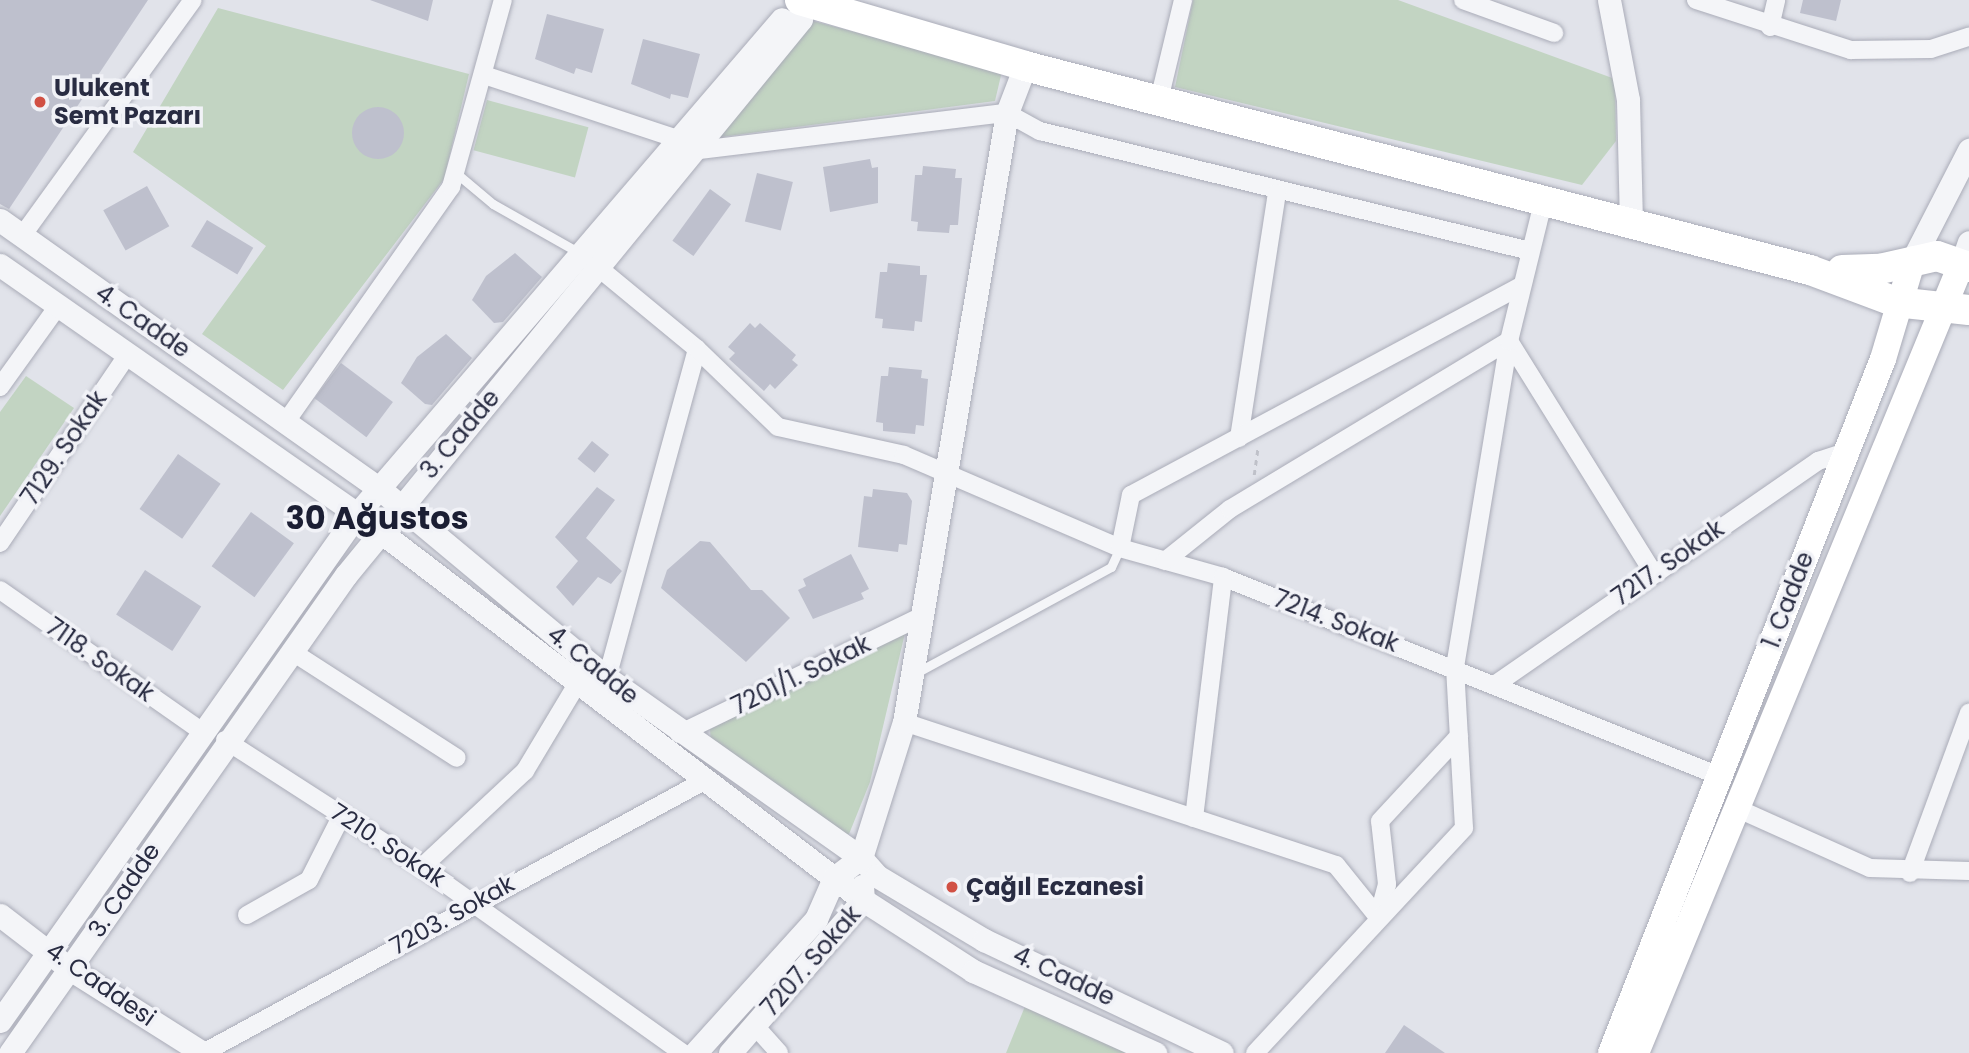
<!DOCTYPE html>
<meta charset="utf-8">
<style>
body{margin:0}
#map{position:relative;width:1969px;height:1053px;overflow:hidden;background:#e1e3ea;font-family:Poppins,sans-serif}
div>[style]{position:absolute}
[style*='--x']{left:calc(var(--x)*1px);top:calc(var(--y)*1px);width:calc(var(--w)*1px);rotate:calc(var(--a)*1deg)}
.green>*{inset:0;background:#c2d4c2;transform-origin:0 0}
.building>*{inset:0;background:#bec0cd;transform-origin:0 0}
.round{border-radius:50%}
.path>*{height:2.5px;margin-top:-1.25px;transform-origin:0;background:repeating-linear-gradient(90deg,#bfc1c9 0 5px,transparent 0 10px)}
.roads{filter:drop-shadow(0 0 2px #aaacb8) drop-shadow(0 0 2px #aaacb8)}
.service>*{height:9px;margin:-4.5px;padding:0 4.5px;transform-origin:4.5px;border-radius:4.5px;background:#f4f5f8}
.minor>*{height:18px;margin:-9px;padding:0 9px;transform-origin:9px;border-radius:9px;background:#f4f5f8}
.tertiary>*{height:23px;margin:-11.5px;padding:0 11.5px;transform-origin:11.5px;border-radius:11.5px;background:#f4f5f8}
.secondary>*{height:26px;margin:-13px;padding:0 13px;transform-origin:13px;border-radius:13px;background:#fff}
.primary>*{height:30px;margin:-15px;padding:0 15px;transform-origin:15px;border-radius:15px;background:#fff}
.dots>*{width:19px;height:19px;translate:-50% -50%;box-sizing:border-box;border:4px solid #f1f2f7;border-radius:50%}
span{translate:-50% -50%;white-space:nowrap;text-align:center;line-height:1.15;-webkit-text-stroke:7px #f1f2f7;paint-order:stroke}
.poi-label{font-size:24px;color:#292c42;font-weight:700}
.left{translate:0 -50%;text-align:left}
.street-label{font-size:24px;color:#292c42}
.district-label{font-size:32px;color:#1b1e33;font-weight:700}
</style>
<div id="map">
<div class="green">
<i style="clip-path:polygon(1193px 0,1398px 0,1615px 79px,1616px 141px,1582px 185px,1175px 87px)"></i>
<i style="clip-path:polygon(218px 8px,469px 74px,444px 179px,283px 390px,202px 334px,266px 246px,133px 152px)"></i>
<i style="clip-path:polygon(813px 21px,1002px 71px,995px 101px,713px 138px)"></i>
<i style="left:487px;top:100px;width:105px;height:52px;rotate:15deg"></i>
<i style="clip-path:polygon(26px 376px,74px 408px,0 516px,0 412px)"></i>
<i style="clip-path:polygon(905px 633px,870px 782px,849px 834px,834px 834px,711px 746px,710px 729px)"></i>
<i style="clip-path:polygon(1028px 999px,1136px 1053px,1006px 1053px)"></i>
</div>
<div class="building">
<i style="clip-path:polygon(0 0,148px 0,9px 209px,0 204px)"></i>
<i style="clip-path:polygon(370px 0,433px 0,428px 21px)"></i>
<i style="clip-path:polygon(1803px 0,1841px 0,1836px 21px,1800px 13px)"></i>
<i style="clip-path:polygon(547px 14px,604px 29px,592px 73px,576px 68px,574px 74px,535px 59px)"></i>
<i style="clip-path:polygon(643px 39px,700px 54px,688px 98px,671px 94px,670px 99px,631px 84px)"></i>
<i class="round" style="left:352px;top:107px;width:52px;height:52px"></i>
<i style="clip-path:polygon(870px 159px,872px 168px,878px 167px,878px 203px,830px 212px,823px 167px)"></i>
<i style="clip-path:polygon(923px 166px,956px 169px,955px 178px,962px 178px,958px 225px,950px 225px,949px 233px,917px 231px,918px 222px,911px 221px,915px 175px,922px 175px)"></i>
<i style="left:757px;top:173px;width:37px;height:50px;rotate:14deg"></i>
<i style="left:147px;top:186px;width:46px;height:50px;rotate:61deg"></i>
<i style="left:710px;top:189px;width:26px;height:64px;rotate:36deg"></i>
<i style="left:207px;top:220px;width:54px;height:31px;rotate:31deg"></i>
<i style="clip-path:polygon(515px 253px,542px 277px,503px 322px,494px 323px,472px 300px,486px 276px)"></i>
<i style="clip-path:polygon(888px 263px,920px 266px,920px 275px,927px 275px,922px 322px,915px 321px,914px 331px,882px 328px,883px 319px,875px 318px,880px 272px,887px 272px)"></i>
<i style="clip-path:polygon(750px 323px,755px 328px,760px 323px,796px 355px,792px 360px,798px 365px,775px 389px,770px 384px,764px 391px,729px 359px,735px 353px,728px 347px)"></i>
<i style="clip-path:polygon(446px 334px,472px 358px,432px 405px,425px 404px,401px 383px,417px 357px)"></i>
<i style="left:341px;top:363px;width:65px;height:44px;rotate:37deg"></i>
<i style="clip-path:polygon(889px 367px,922px 370px,921px 378px,928px 379px,924px 426px,916px 425px,915px 434px,883px 431px,883px 423px,876px 422px,881px 376px,888px 376px)"></i>
<i style="left:592px;top:441px;width:22px;height:23px;rotate:39deg"></i>
<i style="left:178px;top:454px;width:52px;height:67px;rotate:35deg"></i>
<i style="clip-path:polygon(597px 487px,615px 500px,586px 538px,622px 571px,611px 584px,598px 577px,573px 606px,556px 587px,578px 561px,555px 537px)"></i>
<i style="clip-path:polygon(873px 489px,907px 493px,912px 501px,907px 545px,899px 544px,898px 552px,858px 547px,864px 496px,872px 497px)"></i>
<i style="left:251px;top:512px;width:53px;height:67px;rotate:36deg"></i>
<i style="clip-path:polygon(700px 541px,710px 542px,751px 590px,762px 590px,790px 618px,746px 662px,661px 588px,667px 570px)"></i>
<i style="clip-path:polygon(851px 554px,869px 589px,861px 593px,864px 599px,813px 619px,798px 590px,806px 586px,803px 579px)"></i>
<i style="left:145px;top:570px;width:67px;height:53px;rotate:33deg"></i>
<i style="clip-path:polygon(1404px 1025px,1445px 1053px,1385px 1053px)"></i>
</div>
<div class="path">
<i style="--x:1254;--y:475;--w:28;--a:-82"></i>
</div>
<div class="roads">
<div class="service">
<i style="--x:456;--y:173;--w:48;--a:40"></i>
<i style="--x:493;--y:204;--w:98;--a:29.5"></i>
<i style="--x:914;--y:674;--w:224;--a:-28.5"></i>
<i style="--x:1111;--y:567;--w:21;--a:-65"></i>
</div>
<div class="minor">
<i style="--x:1463;--y:0;--w:97;--a:19.9"></i>
<i style="--x:1696;--y:0;--w:163;--a:17.9"></i>
<i style="--x:1851;--y:50;--w:80;--a:-0.7"></i>
<i style="--x:1931;--y:49;--w:40;--a:-18"></i>
<i style="--x:1770;--y:27;--w:28;--a:-77"></i>
<i style="--x:484;--y:75;--w:200;--a:18.3"></i>
<i style="--x:674;--y:138;--w:21;--a:37"></i>
<i style="--x:691;--y:151;--w:318;--a:-6.9"></i>
<i style="--x:1007;--y:113;--w:38;--a:29"></i>
<i style="--x:1040;--y:131;--w:504;--a:13.76"></i>
<i style="--x:1159;--y:100;--w:103;--a:-76.5"></i>
<i style="--x:22;--y:236;--w:291;--a:-54.1"></i>
<i style="--x:588;--y:259;--w:141;--a:39.5"></i>
<i style="--x:697;--y:349;--w:341;--a:105.3"></i>
<i style="--x:697;--y:349;--w:112;--a:43.9"></i>
<i style="--x:778;--y:427;--w:129;--a:12.5"></i>
<i style="--x:904;--y:455;--w:235;--a:23.3"></i>
<i style="--x:1120;--y:548;--w:107;--a:15.7"></i>
<i style="--x:1223;--y:577;--w:534;--a:21.86"></i>
<i style="--x:0;--y:387;--w:100;--a:-54.4"></i>
<i style="--x:285;--y:423;--w:289;--a:-54.9"></i>
<i style="--x:451;--y:187;--w:194;--a:-74.5"></i>
<i style="--x:1239;--y:438;--w:248;--a:-81.2"></i>
<i style="--x:0;--y:543;--w:228;--a:-55.9"></i>
<i style="--x:1120;--y:548;--w:54;--a:-78.3"></i>
<i style="--x:1131;--y:495;--w:442;--a:-28.2"></i>
<i style="--x:1165;--y:561;--w:83;--a:-38.7"></i>
<i style="--x:1230;--y:509;--w:326;--a:-31.1"></i>
<i style="--x:1509;--y:341;--w:272;--a:58.1"></i>
<i style="--x:0;--y:590;--w:246;--a:35"></i>
<i style="--x:291;--y:651;--w:197;--a:32.8"></i>
<i style="--x:1496;--y:684;--w:392;--a:-34.7"></i>
<i style="--x:1818;--y:461;--w:28;--a:-18"></i>
<i style="--x:904;--y:722;--w:455;--a:18.3"></i>
<i style="--x:1336;--y:865;--w:67;--a:51.1"></i>
<i style="--x:679;--y:734;--w:272;--a:-25.9"></i>
<i style="--x:225;--y:740;--w:234;--a:32.8"></i>
<i style="--x:422;--y:867;--w:320;--a:35.5"></i>
<i style="--x:1734;--y:807;--w:149;--a:24.2"></i>
<i style="--x:1870;--y:868;--w:99;--a:1.7"></i>
<i style="--x:1194;--y:818;--w:243;--a:-83.1"></i>
<i style="--x:422;--y:867;--w:141;--a:-43"></i>
<i style="--x:525;--y:771;--w:101;--a:-59.1"></i>
<i style="--x:1910;--y:873;--w:171;--a:-69.8"></i>
<i style="--x:1379;--y:914;--w:31;--a:-75"></i>
<i style="--x:1387;--y:884;--w:63;--a:-96.3"></i>
<i style="--x:1380;--y:821;--w:116;--a:-47.1"></i>
<i style="--x:247;--y:915;--w:71;--a:-29.4"></i>
<i style="--x:309;--y:880;--w:73;--a:-63.1"></i>
<i style="--x:755;--y:1026;--w:36;--a:48"></i>
<i style="--x:203;--y:1053;--w:570;--a:-28.5"></i>
<i style="--x:1255;--y:1053;--w:307;--a:-47.1"></i>
<i style="--x:1464;--y:828;--w:161;--a:-93.2"></i>
<i style="--x:1455;--y:667;--w:330;--a:-80.6"></i>
<i style="--x:1509;--y:341;--w:147;--a:-76.2"></i>
</div>
<div class="tertiary">
<i style="--x:1609;--y:0;--w:102;--a:79.2"></i>
<i style="--x:1628;--y:100;--w:121;--a:88.6"></i>
<i style="--x:0;--y:220;--w:466;--a:35.3"></i>
<i style="--x:380;--y:489;--w:295;--a:39.8"></i>
<i style="--x:607;--y:678;--w:311;--a:35.3"></i>
<i style="--x:861;--y:858;--w:24;--a:48"></i>
<i style="--x:877;--y:876;--w:125;--a:30.9"></i>
<i style="--x:984;--y:940;--w:263;--a:25.4"></i>
<i style="--x:1913;--y:259;--w:123;--a:-62.8"></i>
<i style="--x:0;--y:265;--w:435;--a:34.9"></i>
<i style="--x:357;--y:514;--w:636;--a:37.34"></i>
<i style="--x:863;--y:900;--w:131;--a:32.8"></i>
<i style="--x:973;--y:971;--w:200;--a:24.3"></i>
<i style="--x:1961;--y:265;--w:24;--a:-71"></i>
<i style="--x:0;--y:915;--w:88;--a:37.6"></i>
<i style="--x:70;--y:969;--w:157;--a:32.3"></i>
<i style="--x:0;--y:1021;--w:620;--a:-54.85"></i>
<i style="--x:357;--y:514;--w:652;--a:-49.35"></i>
<i style="--x:10;--y:1053;--w:584;--a:-54.9"></i>
<i style="--x:346;--y:575;--w:718;--a:-50.7"></i>
<i style="--x:801;--y:19;--w:18;--a:-90"></i>
<i style="--x:695;--y:1053;--w:181;--a:-47.9"></i>
<i style="--x:816;--y:919;--w:45;--a:-66.3"></i>
<i style="--x:834;--y:878;--w:34;--a:-37"></i>
<i style="--x:861;--y:858;--w:143;--a:-72.5"></i>
<i style="--x:904;--y:722;--w:618;--a:-80.4"></i>
<i style="--x:1007;--y:113;--w:50;--a:-69"></i>
<i style="--x:730;--y:1053;--w:203;--a:-49"></i>
<i style="--x:863;--y:900;--w:14;--a:-94"></i>
</div>
<div class="secondary">
<i style="--x:1611;--y:1053;--w:745;--a:-68.6"></i>
<i style="--x:1883;--y:359;--w:104;--a:-73.3"></i>
<i style="--x:1636;--y:1053;--w:852;--a:-67.59"></i>
</div>
<div class="primary">
<i style="--x:800;--y:0;--w:234;--a:16.3"></i>
<i style="--x:1025;--y:66;--w:811;--a:14.57"></i>
<i style="--x:1810;--y:270;--w:92;--a:20.4"></i>
<i style="--x:1896;--y:302;--w:73;--a:6.3"></i>
<i style="--x:1842;--y:270;--w:38;--a:-2"></i>
<i style="--x:1880;--y:269;--w:58;--a:-12.8"></i>
<i style="--x:1937;--y:256;--w:34;--a:19"></i>
</div>
</div>
<div class="dots">
<i style="left:40px;top:102px;background:#d15044"></i>
<i style="left:952px;top:887px;background:#d15044"></i>
</div>
<div class="poi-label">
<span class="left" style="left:54px;top:102px">Ulukent<br>Semt Pazarı</span>
<span class="left" style="left:966px;top:887px">Çağıl Eczanesi</span>
</div>
<div class="street-label">
<span style="left:143px;top:321px;rotate:35deg">4. Cadde</span>
<span style="left:460px;top:434px;rotate:-50deg">3. Cadde</span>
<span style="left:64px;top:448px;rotate:-56deg">7129. Sokak</span>
<span style="left:1668px;top:563px;rotate:-35deg">7217. Sokak</span>
<span style="left:1788px;top:600px;rotate:-69deg">1. Cadde</span>
<span style="left:1336px;top:621px;rotate:21deg">7214. Sokak</span>
<span style="left:100px;top:660px;rotate:35deg">7118. Sokak</span>
<span style="left:593px;top:665px;rotate:39deg">4. Cadde</span>
<span style="left:801px;top:675px;rotate:-26deg">7201/1. Sokak</span>
<span style="left:388px;top:845px;rotate:33deg">7210. Sokak</span>
<span style="left:124px;top:890px;rotate:-56deg">3. Cadde</span>
<span style="left:452px;top:915px;rotate:-29deg">7203. Sokak</span>
<span style="left:811px;top:961px;rotate:-49deg">7207. Sokak</span>
<span style="left:1064px;top:976px;rotate:25deg">4. Cadde</span>
<span style="left:101px;top:984px;rotate:35deg">4. Caddesi</span>
</div>
<div class="district-label">
<span style="left:377px;top:518px">30 Ağustos</span>
</div>
</div>
